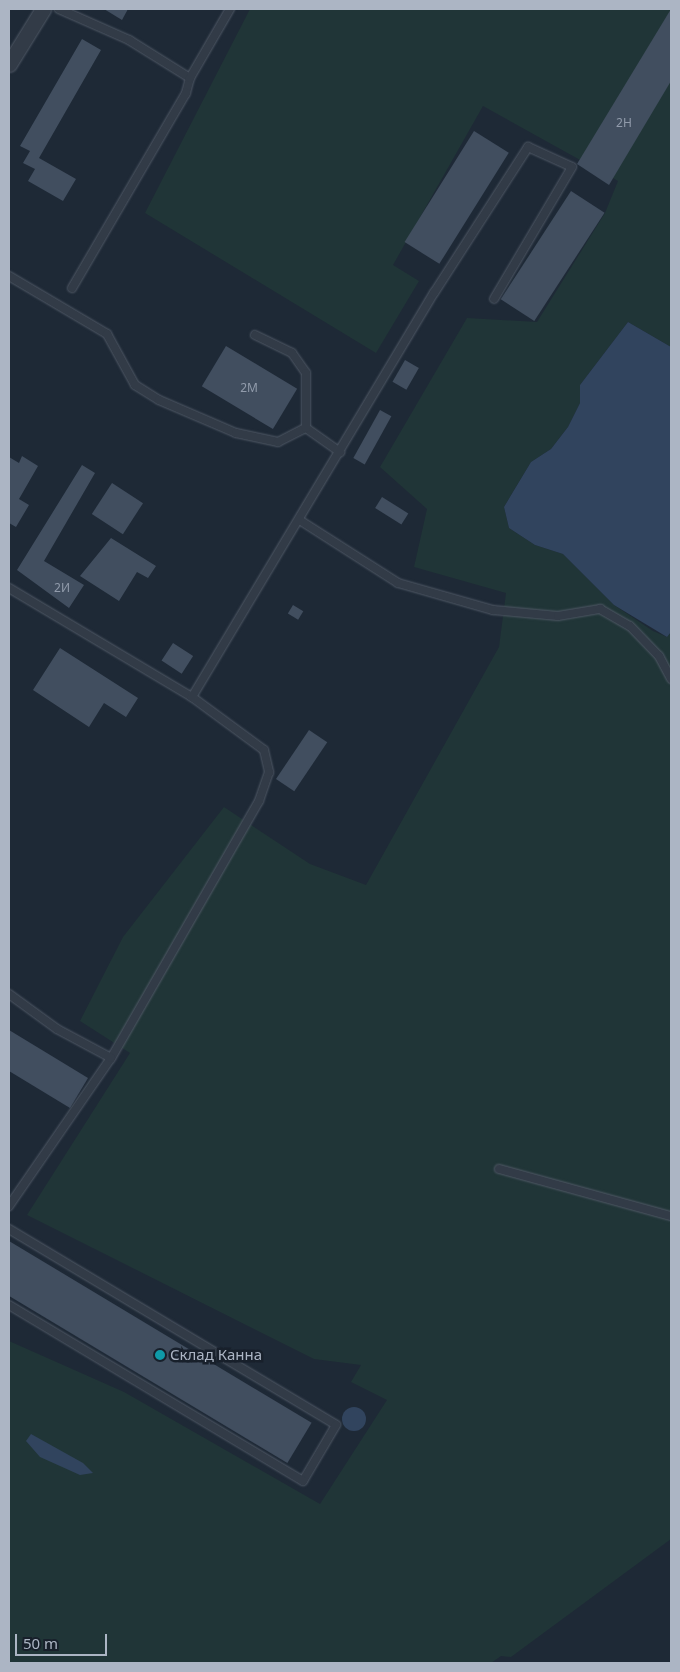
<!DOCTYPE html>
<meta charset="utf-8">
<style>
body{margin:0}
#map{position:relative;width:680px;height:1672px;overflow:hidden;background:#1e2936;font-family:"Noto Sans",sans-serif}
div>[style]{position:absolute}
[style*='--x']{left:calc(var(--x)*1px);top:calc(var(--y)*1px);width:calc(var(--w)*1px);rotate:calc(var(--a)*1deg)}
.green>*{inset:0;background:#203537}
.water>*{inset:0;background:#31445e}
.round{border-radius:50%}
.building>*{inset:0;background:#414e5f;transform-origin:0 0}
.roads{filter:drop-shadow(0 0 1px #4f5865) drop-shadow(0 0 1px #4f5865)}
.lane>*{height:8px;margin:-4px;padding:0 4px;transform-origin:4px;border-radius:4px;background:#323b47}
.street>*{height:15px;margin:-7.5px;padding:0 7.5px;transform-origin:7.5px;border-radius:7.5px;background:#323b47}
.dots>*{width:14px;height:14px;translate:-50% -50%;box-sizing:border-box;border:2px solid #18202b;border-radius:50%}
span{translate:-50% -50%;white-space:nowrap;text-align:center;line-height:1.15;-webkit-text-stroke:5px #18202b;paint-order:stroke}
.number-label{font-size:12px;color:#919bab}
.number-label span{-webkit-text-stroke-width:0}
.poi-label{font-size:15px;color:#acb5c4}
.left{translate:0 -50%;text-align:left}
.frame{position:absolute;inset:0;border:10px solid #acb5c4;pointer-events:none}
.scale{position:absolute;left:15px;top:1634px;width:92px;height:22px;box-sizing:border-box;border:2px solid #acb5c4;border-top:0;padding-left:6px;font-size:15px;line-height:18px;white-space:nowrap;color:#acb5c4;-webkit-text-stroke:4px #18202b;paint-order:stroke}
</style>
<div id="map">
<div class="green">
<i style="clip-path:polygon(250px 9px,671px 9px,671px 347px,628px 322px,580px 385px,580px 403px,568px 427px,551px 449px,531px 462px,504px 507px,509px 528px,535px 545px,563px 554px,614px 605px,653px 631px,667px 637px,671px 632px,671px 1539px,511px 1657px,501px 1656px,491px 1663px,9px 1663px,9px 1341px,124px 1392px,320px 1504px,387px 1400px,351px 1382px,361px 1365px,314px 1359px,27px 1215px,130px 1053px,80px 1021px,123px 937px,224px 807px,310px 864px,366px 885px,499px 647px,506px 593px,414px 567px,427px 509px,380px 467px,467px 318px,537px 322px,605px 213px,618px 181px,483px 106px,393px 265px,419px 281px,376px 353px,145px 213px)"></i>
</div>
<div class="water">
<i style="clip-path:polygon(628px 322px,671px 347px,671px 632px,667px 637px,614px 605px,563px 554px,535px 545px,509px 528px,504px 507px,531px 462px,551px 449px,568px 427px,580px 403px,580px 385px)"></i>
<i class="round" style="left:342px;top:1407px;width:24px;height:24px"></i>
<i style="clip-path:polygon(31px 1434px,83px 1463px,93px 1473px,80px 1475px,40px 1457px,26px 1441px)"></i>
</div>
<div class="building">
<i style="clip-path:polygon(104px 9px,128px 9px,122px 20px)"></i>
<i style="clip-path:polygon(671px 9px,671px 81px,609px 185px,577px 164px)"></i>
<i style="clip-path:polygon(82px 39px,101px 50px,39px 158px,76px 179px,63px 201px,28px 181px,35px 169px,23px 163px,30px 151px,20px 146px)"></i>
<i style="left:474px;top:131px;width:41px;height:131px;rotate:32deg"></i>
<i style="left:571px;top:191px;width:40px;height:129px;rotate:33deg"></i>
<i style="left:226px;top:346px;width:83px;height:47px;rotate:31deg"></i>
<i style="left:405px;top:360px;width:16px;height:25px;rotate:30deg"></i>
<i style="left:380px;top:410px;width:13px;height:55px;rotate:29deg"></i>
<i style="clip-path:polygon(22px 456px,38px 466px,19px 499px,29px 505px,16px 527px,9px 523px,9px 457px,19px 463px)"></i>
<i style="clip-path:polygon(82px 465px,95px 473px,44px 561px,84px 585px,69px 608px,17px 570px)"></i>
<i style="left:112px;top:483px;width:37px;height:37px;rotate:33deg"></i>
<i style="left:382px;top:497px;width:31px;height:13px;rotate:32deg"></i>
<i style="clip-path:polygon(111px 538px,156px 566px,148px 578px,137px 572px,119px 601px,80px 576px)"></i>
<i style="left:293px;top:605px;width:12px;height:10px;rotate:31deg"></i>
<i style="left:173px;top:643px;width:24px;height:21px;rotate:33deg"></i>
<i style="clip-path:polygon(60px 648px,138px 698px,126px 717px,104px 703px,89px 727px,33px 690px)"></i>
<i style="left:309px;top:730px;width:22px;height:59px;rotate:34deg"></i>
<i style="clip-path:polygon(9px 1030px,88px 1078px,70px 1108px,9px 1071px)"></i>
<i style="left:9px;top:1241px;width:353px;height:47px;rotate:31deg"></i>
</div>
<div class="roads">
<div class="lane">
<i style="--x:59;--y:9;--w:77;--a:23.9"></i>
<i style="--x:129;--y:40;--w:72;--a:31.9"></i>
<i style="--x:190;--y:78;--w:16;--a:105"></i>
<i style="--x:186;--y:93;--w:226;--a:120.3"></i>
<i style="--x:190;--y:78;--w:80;--a:-59.9"></i>
<i style="--x:9;--y:276;--w:114;--a:30.6"></i>
<i style="--x:107;--y:334;--w:58;--a:61.2"></i>
<i style="--x:135;--y:385;--w:28;--a:32"></i>
<i style="--x:159;--y:400;--w:84;--a:23.2"></i>
<i style="--x:236;--y:433;--w:43;--a:12.1"></i>
<i style="--x:278;--y:442;--w:31;--a:-27"></i>
<i style="--x:306;--y:428;--w:42;--a:35.2"></i>
<i style="--x:255;--y:335;--w:41;--a:25.9"></i>
<i style="--x:292;--y:353;--w:24;--a:55"></i>
<i style="--x:306;--y:373;--w:55;--a:90"></i>
<i style="--x:301;--y:521;--w:115;--a:32.6"></i>
<i style="--x:398;--y:583;--w:99;--a:15.9"></i>
<i style="--x:493;--y:610;--w:65;--a:5.3"></i>
<i style="--x:558;--y:616;--w:43;--a:-9.5"></i>
<i style="--x:600;--y:609;--w:34;--a:30"></i>
<i style="--x:630;--y:626;--w:42;--a:46"></i>
<i style="--x:659;--y:656;--w:26;--a:62"></i>
<i style="--x:9;--y:588;--w:213;--a:30.8"></i>
<i style="--x:192;--y:697;--w:89;--a:36.4"></i>
<i style="--x:264;--y:750;--w:23;--a:77"></i>
<i style="--x:269;--y:772;--w:31;--a:109"></i>
<i style="--x:259;--y:801;--w:297;--a:119.9"></i>
<i style="--x:111;--y:1058;--w:180;--a:124.6"></i>
<i style="--x:192;--y:697;--w:471;--a:-59.1"></i>
<i style="--x:434;--y:293;--w:174;--a:-57.2"></i>
<i style="--x:528;--y:147;--w:48;--a:24.4"></i>
<i style="--x:572;--y:167;--w:153;--a:120.6"></i>
<i style="--x:9;--y:994;--w:59;--a:36.1"></i>
<i style="--x:57;--y:1029;--w:61;--a:28.2"></i>
<i style="--x:499;--y:1169;--w:178;--a:15.3"></i>
<i style="--x:9;--y:1229;--w:381;--a:30.9"></i>
<i style="--x:336;--y:1425;--w:65;--a:120.5"></i>
<i style="--x:303;--y:1481;--w:343;--a:-149.1"></i>
</div>
<div class="street">
<i style="--x:9;--y:64;--w:65;--a:-58.3"></i>
</div>
</div>
<div class="dots">
<i style="left:160px;top:1355px;background:#0f9aa8"></i>
</div>
<div class="number-label">
<span style="left:624px;top:123px">2Н</span>
<span style="left:249px;top:388px">2М</span>
<span style="left:62px;top:588px">2И</span>
</div>
<div class="poi-label">
<span class="left" style="left:170px;top:1355px">Склад Канна</span>
</div>
<div class="frame"></div>
<div class="scale">50 m</div>
</div>
